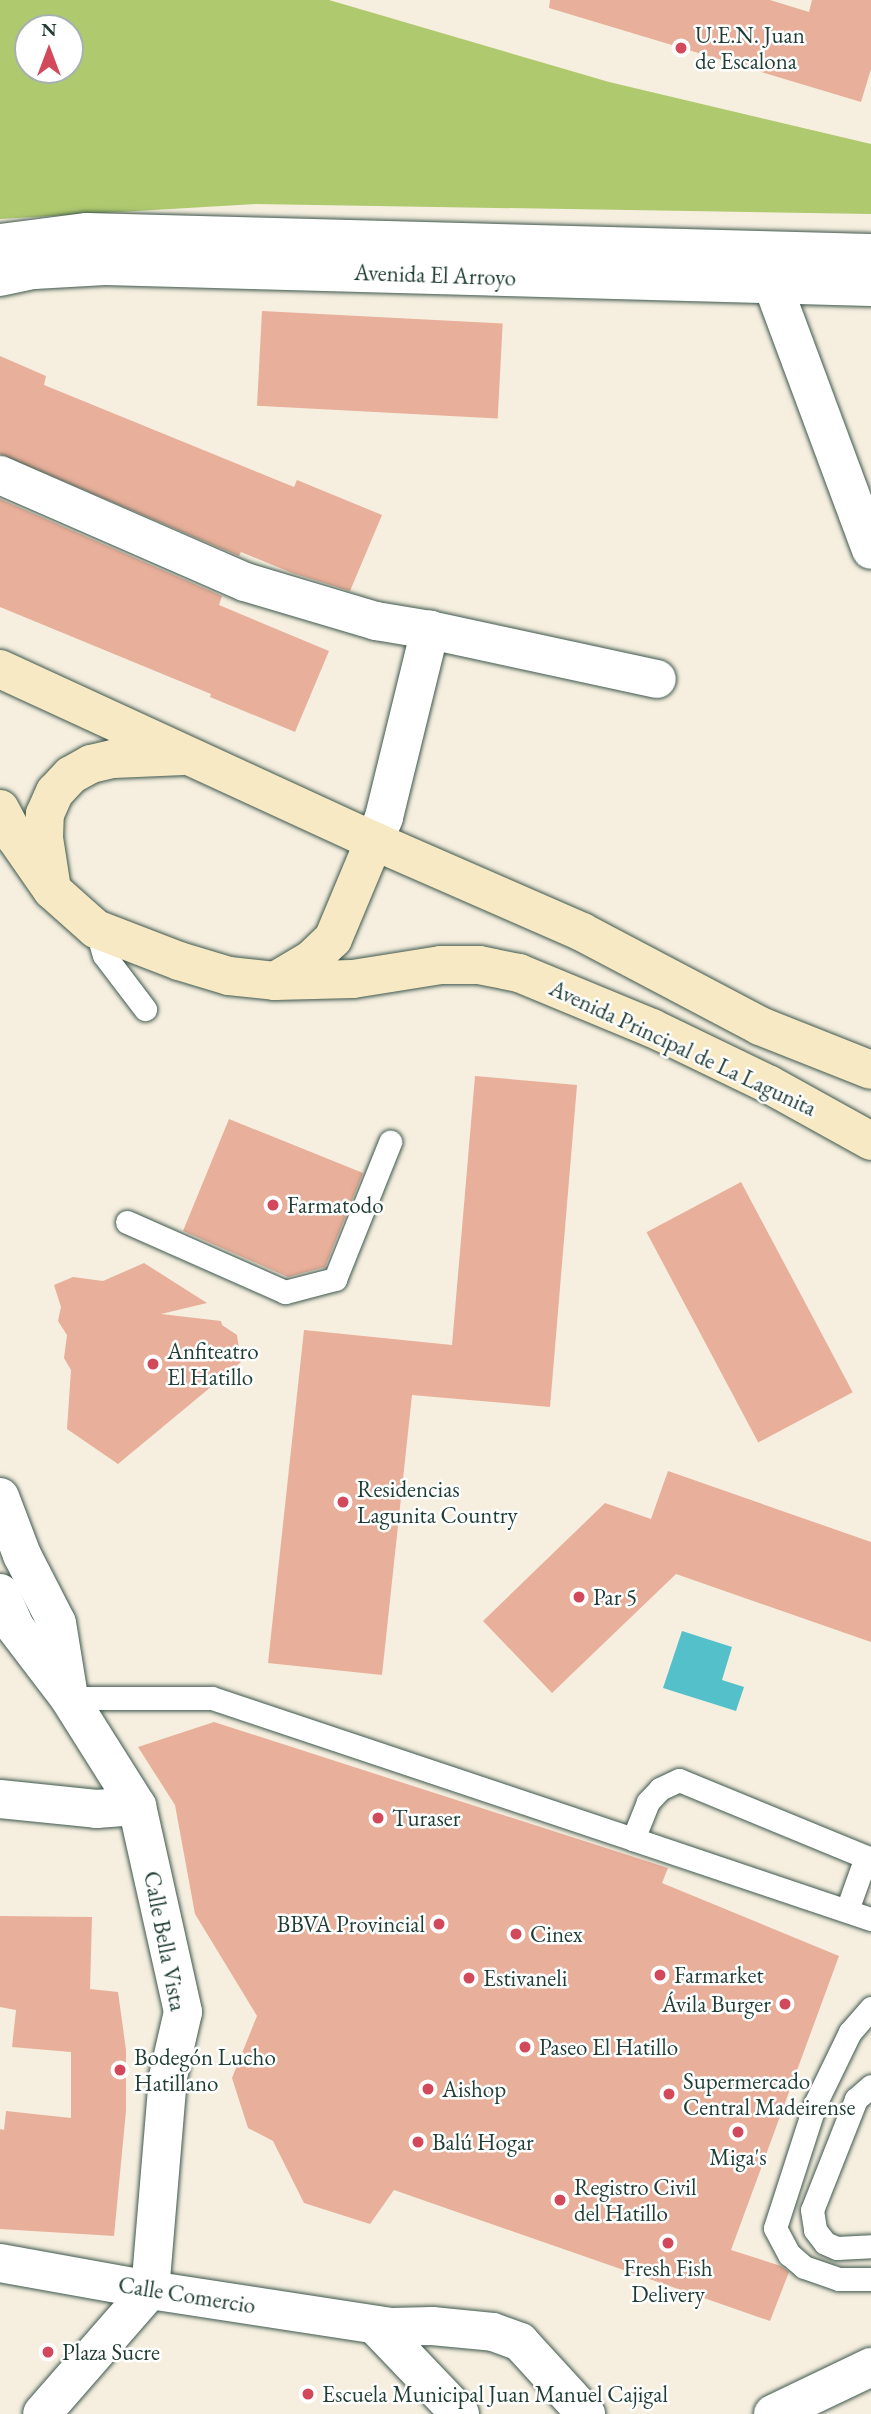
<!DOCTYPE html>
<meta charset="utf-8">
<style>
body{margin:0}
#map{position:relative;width:871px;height:2414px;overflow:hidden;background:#f6efdf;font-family:"EB Garamond",serif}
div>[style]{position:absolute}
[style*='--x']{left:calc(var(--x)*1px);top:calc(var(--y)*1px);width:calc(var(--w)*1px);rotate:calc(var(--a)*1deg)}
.green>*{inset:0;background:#afc96e}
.water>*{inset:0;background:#53c0ca}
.building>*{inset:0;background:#e8af9a;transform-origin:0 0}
.roads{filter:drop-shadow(0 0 2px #3f584e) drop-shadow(0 0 2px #3f584e)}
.lane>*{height:23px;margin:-11.5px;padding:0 11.5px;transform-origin:11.5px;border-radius:11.5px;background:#fff}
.street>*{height:38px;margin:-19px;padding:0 19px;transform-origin:19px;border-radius:19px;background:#fff}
.secondary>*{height:38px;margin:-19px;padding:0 19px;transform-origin:19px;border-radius:19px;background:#f7e9c3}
.dots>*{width:19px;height:19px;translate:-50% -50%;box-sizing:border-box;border:4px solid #fff;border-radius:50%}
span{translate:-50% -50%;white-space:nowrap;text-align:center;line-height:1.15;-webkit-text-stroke:5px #fff;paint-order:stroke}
.poi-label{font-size:23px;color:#1f3d34}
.left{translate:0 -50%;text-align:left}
.right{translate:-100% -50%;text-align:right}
.street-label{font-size:23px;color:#1f3d34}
.north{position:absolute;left:14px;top:14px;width:70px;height:70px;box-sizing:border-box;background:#fff;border:2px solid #a5b1ae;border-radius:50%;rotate:0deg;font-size:19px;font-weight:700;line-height:28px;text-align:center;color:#1f3d34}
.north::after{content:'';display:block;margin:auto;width:24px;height:32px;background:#d1495b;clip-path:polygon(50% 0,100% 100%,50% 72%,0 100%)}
</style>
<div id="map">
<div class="green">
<i style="clip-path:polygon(evenodd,0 0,329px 0,609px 82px,871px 144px,871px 214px,256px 204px,0 219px,0 0,28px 28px,70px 28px,70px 70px,28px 70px,28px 28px)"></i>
</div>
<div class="water">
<i style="clip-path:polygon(682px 1631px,732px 1647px,722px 1680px,744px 1687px,736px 1711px,663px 1688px)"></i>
</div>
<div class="building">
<i style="clip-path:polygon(550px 0,770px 0,809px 12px,812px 0,871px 0,871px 69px,861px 102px,549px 8px)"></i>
<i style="left:262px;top:311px;width:241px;height:95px;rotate:3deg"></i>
<i style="clip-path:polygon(0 356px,46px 376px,44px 385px,294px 487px,297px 480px,382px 515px,350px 591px,292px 573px,241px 552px,239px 556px,0 454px)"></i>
<i style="clip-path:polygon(0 499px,222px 596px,219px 605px,329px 651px,295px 732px,210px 697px,211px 694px,0 607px)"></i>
<i style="clip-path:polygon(475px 1076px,577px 1085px,550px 1407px,412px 1395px,382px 1675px,268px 1663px,304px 1330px,452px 1345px)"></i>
<i style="clip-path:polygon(229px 1119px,363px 1173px,325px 1267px,288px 1277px,183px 1231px)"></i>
<i style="left:741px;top:1182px;width:238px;height:107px;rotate:62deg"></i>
<i style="clip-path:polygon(144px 1263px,207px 1303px,161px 1314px,221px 1321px,222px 1325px,237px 1335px,241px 1362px,118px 1464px,67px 1429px,71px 1370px,64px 1358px,67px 1335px,58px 1321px,61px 1307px,54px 1285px,73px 1277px,103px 1281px)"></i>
<i style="clip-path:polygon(668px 1471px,871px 1542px,871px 1642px,676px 1574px,552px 1693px,483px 1621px,605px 1503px,651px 1519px)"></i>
<i style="clip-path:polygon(214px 1722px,668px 1868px,662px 1883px,839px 1956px,731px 2250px,781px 2266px,789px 2272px,770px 2321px,394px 2190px,370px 2224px,304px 2203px,273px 2141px,248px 2128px,232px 2078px,257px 2016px,195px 1914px,175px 1805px,138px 1747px)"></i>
<i style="clip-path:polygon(0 1916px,92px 1917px,90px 1989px,118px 1992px,126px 2050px,126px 2111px,114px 2236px,0 2229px,0 2129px,4px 2130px,6px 2111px,71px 2118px,71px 2052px,12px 2047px,16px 2010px,0 2007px)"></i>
</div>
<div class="roads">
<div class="lane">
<i style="--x:96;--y:929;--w:27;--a:73"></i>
<i style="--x:104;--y:955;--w:68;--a:52.8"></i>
<i style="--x:127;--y:1222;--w:173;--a:23.9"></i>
<i style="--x:285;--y:1292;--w:52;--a:-14.6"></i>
<i style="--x:335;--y:1279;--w:148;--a:-68.1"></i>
<i style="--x:69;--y:1698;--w:143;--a:0"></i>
<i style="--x:212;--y:1698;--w:444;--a:18.5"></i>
<i style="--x:871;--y:1865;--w:9;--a:-122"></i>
<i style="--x:866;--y:1857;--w:202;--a:-157.6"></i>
<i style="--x:679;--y:1780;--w:21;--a:155"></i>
<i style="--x:660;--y:1789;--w:18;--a:133"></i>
<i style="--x:648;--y:1802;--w:40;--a:112"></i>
<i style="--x:633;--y:1839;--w:251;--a:18.6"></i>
<i style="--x:847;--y:1910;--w:56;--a:-70.3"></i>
<i style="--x:871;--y:2008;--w:32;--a:131"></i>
<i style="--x:850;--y:2032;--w:80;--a:115.9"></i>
<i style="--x:815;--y:2104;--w:130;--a:107.9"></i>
<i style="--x:775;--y:2228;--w:30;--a:62"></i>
<i style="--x:789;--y:2254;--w:20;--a:41"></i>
<i style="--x:804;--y:2267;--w:37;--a:19"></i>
<i style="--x:839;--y:2279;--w:32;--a:0"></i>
<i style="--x:871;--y:2086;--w:20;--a:139"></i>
<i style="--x:856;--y:2099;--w:119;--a:111.6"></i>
<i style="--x:812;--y:2210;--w:20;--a:81"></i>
<i style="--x:815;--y:2230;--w:16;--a:52"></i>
<i style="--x:825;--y:2243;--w:13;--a:23"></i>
<i style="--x:837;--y:2248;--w:34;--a:-3"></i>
</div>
<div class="street">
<i style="--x:0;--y:243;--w:88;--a:-7.2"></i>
<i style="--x:87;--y:232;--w:784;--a:1.53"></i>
<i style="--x:764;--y:262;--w:307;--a:69.6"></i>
<i style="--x:0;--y:277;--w:35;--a:-12"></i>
<i style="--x:34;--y:270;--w:71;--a:-3.2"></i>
<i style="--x:105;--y:266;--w:766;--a:1.57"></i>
<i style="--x:0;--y:475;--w:267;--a:23.6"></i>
<i style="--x:245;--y:582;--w:137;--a:16.6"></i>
<i style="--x:376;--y:621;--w:55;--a:9.5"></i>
<i style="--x:430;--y:630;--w:232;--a:12.2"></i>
<i style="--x:374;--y:841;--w:26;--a:-67"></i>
<i style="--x:384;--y:817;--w:193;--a:-76.2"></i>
<i style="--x:0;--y:1497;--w:62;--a:69.2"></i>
<i style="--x:22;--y:1555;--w:76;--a:62.8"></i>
<i style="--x:57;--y:1623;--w:69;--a:80.8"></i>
<i style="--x:0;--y:1593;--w:37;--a:66"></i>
<i style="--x:15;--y:1627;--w:89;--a:52.7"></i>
<i style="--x:69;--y:1698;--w:128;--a:57.8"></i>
<i style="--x:137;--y:1806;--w:211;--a:77.4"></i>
<i style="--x:183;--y:2012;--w:67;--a:103"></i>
<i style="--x:168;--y:2077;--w:214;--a:94.8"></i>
<i style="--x:150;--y:2290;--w:164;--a:131.1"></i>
<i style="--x:0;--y:1799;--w:97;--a:5.9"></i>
<i style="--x:96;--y:1809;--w:41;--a:-4.2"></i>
<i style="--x:0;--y:2263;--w:152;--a:10.2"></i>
<i style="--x:150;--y:2290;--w:244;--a:8.7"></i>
<i style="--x:391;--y:2327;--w:41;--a:-1.4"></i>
<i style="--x:432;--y:2326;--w:61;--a:5.6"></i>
<i style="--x:493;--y:2332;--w:29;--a:20"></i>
<i style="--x:520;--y:2342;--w:98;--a:47.5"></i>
<i style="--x:375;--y:2325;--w:123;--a:46.3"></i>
<i style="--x:773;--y:2414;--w:109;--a:-25.6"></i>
</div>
<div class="secondary">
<i style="--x:0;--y:669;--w:412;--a:24.7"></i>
<i style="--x:374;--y:841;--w:227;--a:23.6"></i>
<i style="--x:582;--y:932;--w:201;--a:27.8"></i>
<i style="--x:760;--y:1026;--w:119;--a:21.6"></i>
<i style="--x:0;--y:809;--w:32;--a:62"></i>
<i style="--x:15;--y:837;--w:65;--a:55.1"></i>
<i style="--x:52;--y:890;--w:59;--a:41.6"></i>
<i style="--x:96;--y:929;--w:89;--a:21.1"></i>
<i style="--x:179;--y:961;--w:52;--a:16.7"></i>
<i style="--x:229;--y:976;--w:46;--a:6.2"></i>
<i style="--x:275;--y:981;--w:78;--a:-1.5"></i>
<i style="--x:353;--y:979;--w:89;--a:-9"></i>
<i style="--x:441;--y:965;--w:38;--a:0"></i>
<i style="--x:479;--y:965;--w:41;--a:11.3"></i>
<i style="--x:519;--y:973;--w:144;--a:22.5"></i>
<i style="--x:652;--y:1028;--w:131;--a:25.8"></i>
<i style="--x:770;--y:1085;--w:115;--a:29"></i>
<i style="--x:51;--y:883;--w:46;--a:-98.8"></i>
<i style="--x:44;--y:838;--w:24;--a:-88"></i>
<i style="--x:45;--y:814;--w:24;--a:-66"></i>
<i style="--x:55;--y:792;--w:23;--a:-47"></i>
<i style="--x:71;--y:775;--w:23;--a:-29"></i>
<i style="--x:91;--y:764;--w:23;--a:-13"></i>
<i style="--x:113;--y:759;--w:71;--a:-2.4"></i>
<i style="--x:275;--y:981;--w:43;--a:-30.7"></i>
<i style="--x:312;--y:959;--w:29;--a:-44"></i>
<i style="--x:333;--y:939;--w:106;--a:-67.3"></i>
</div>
</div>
<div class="dots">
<i style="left:681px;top:48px;background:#d1495b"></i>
<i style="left:273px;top:1205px;background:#d1495b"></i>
<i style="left:153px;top:1364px;background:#d1495b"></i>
<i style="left:343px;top:1502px;background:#d1495b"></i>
<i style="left:579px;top:1597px;background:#d1495b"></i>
<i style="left:378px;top:1818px;background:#d1495b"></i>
<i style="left:439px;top:1924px;background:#d1495b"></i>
<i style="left:516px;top:1934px;background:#d1495b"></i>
<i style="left:660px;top:1975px;background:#d1495b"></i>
<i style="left:469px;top:1978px;background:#d1495b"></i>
<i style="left:785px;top:2004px;background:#d1495b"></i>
<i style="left:525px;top:2047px;background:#d1495b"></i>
<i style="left:120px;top:2070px;background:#d1495b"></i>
<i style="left:428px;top:2089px;background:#d1495b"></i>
<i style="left:669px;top:2094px;background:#d1495b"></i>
<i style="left:738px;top:2132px;background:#d1495b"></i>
<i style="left:418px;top:2142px;background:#d1495b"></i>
<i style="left:560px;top:2200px;background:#d1495b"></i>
<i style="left:668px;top:2243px;background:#d1495b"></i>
<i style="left:48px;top:2352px;background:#d1495b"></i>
<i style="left:308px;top:2394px;background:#d1495b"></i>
</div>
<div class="poi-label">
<span class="left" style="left:695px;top:48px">U.E.N. Juan<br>de Escalona</span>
<span class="left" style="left:287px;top:1205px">Farmatodo</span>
<span class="left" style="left:167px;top:1364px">Anfiteatro<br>El Hatillo</span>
<span class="left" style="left:357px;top:1502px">Residencias<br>Lagunita Country</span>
<span class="left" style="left:593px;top:1597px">Par 5</span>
<span class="left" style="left:392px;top:1818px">Turaser</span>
<span class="right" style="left:425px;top:1924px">BBVA Provincial</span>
<span class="left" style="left:530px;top:1934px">Cinex</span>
<span class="left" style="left:674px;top:1975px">Farmarket</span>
<span class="left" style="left:483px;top:1978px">Estivaneli</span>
<span class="right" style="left:771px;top:2004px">Ávila Burger</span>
<span class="left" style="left:539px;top:2047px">Paseo El Hatillo</span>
<span class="left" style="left:134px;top:2070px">Bodegón Lucho<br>Hatillano</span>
<span class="left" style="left:683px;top:2094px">Supermercado<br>Central Madeirense</span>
<span class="left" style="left:442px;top:2089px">Aishop</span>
<span class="left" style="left:432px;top:2142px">Balú Hogar</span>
<span style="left:738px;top:2157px">Miga's</span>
<span class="left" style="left:574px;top:2200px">Registro Civil<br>del Hatillo</span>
<span style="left:668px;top:2281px">Fresh Fish<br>Delivery</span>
<span class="left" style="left:62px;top:2352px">Plaza Sucre</span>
<span class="left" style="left:322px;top:2394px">Escuela Municipal Juan Manuel Cajigal</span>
</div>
<div class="street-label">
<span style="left:435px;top:275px;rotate:2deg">Avenida El Arroyo</span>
<span style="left:683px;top:1048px;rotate:25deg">Avenida Principal de La Lagunita</span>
<span style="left:165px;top:1941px;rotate:79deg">Calle Bella Vista</span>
<span style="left:187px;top:2295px;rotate:9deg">Calle Comercio</span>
</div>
<div class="north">N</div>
</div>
